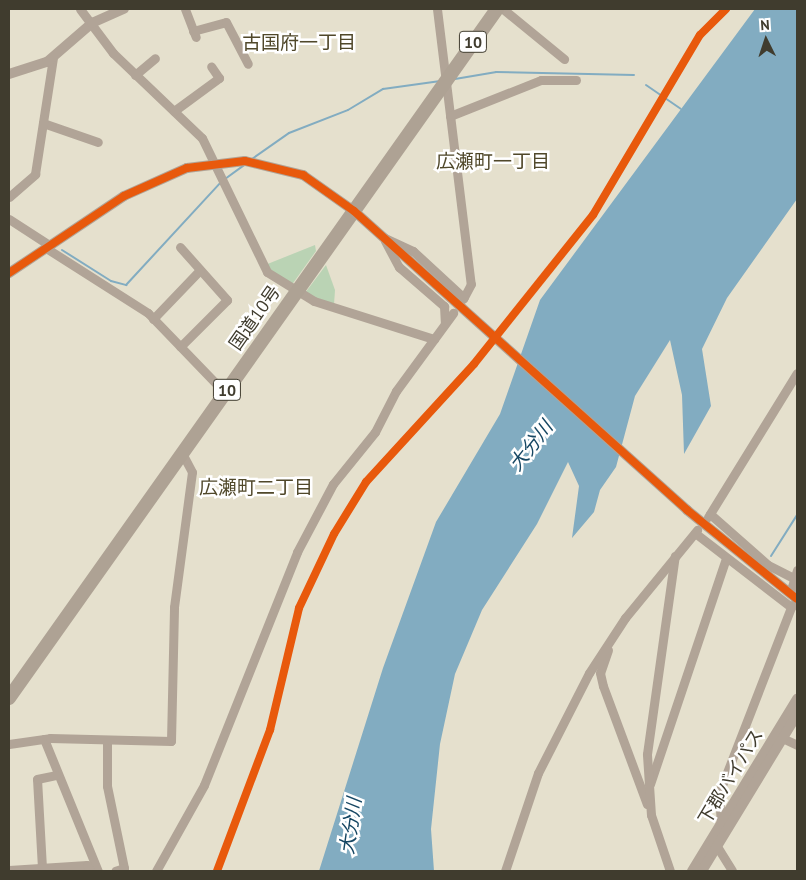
<!DOCTYPE html>
<meta charset="utf-8">
<style>
body{margin:0}
#map{position:relative;width:806px;height:880px;overflow:hidden;background:#e5e0cd;font-family:"PT Sans","Noto Sans JP",sans-serif}
div>[style]{position:absolute}
[style*='--x']{left:calc(var(--x)*1px);top:calc(var(--y)*1px);width:calc(var(--w)*1px);rotate:calc(var(--a)*1deg)}
.green>*{inset:0;background:#bad3b4}
.water>*{inset:0;background:#82acc1}
.stream>*{height:2px;margin:-1px;padding:0 1px;transform-origin:1px;border-radius:1px;background:#82acc1}
.minor>*{height:9px;margin:-4.5px;padding:0 4.5px;transform-origin:4.5px;border-radius:4.5px;background:#b1a497}
.tertiary>*{height:10px;margin:-5px;padding:0 5px;transform-origin:5px;border-radius:5px;background:#b1a497}
.trunk>*{height:14px;margin:-7px;padding:0 7px;transform-origin:7px;border-radius:7px;background:#aea294}
.cycleway>*{height:8px;margin:-4px;padding:0 4px;transform-origin:4px;border-radius:4px;background:#e8590c}
span{translate:-50% -50%;white-space:nowrap;text-align:center;line-height:1.15;-webkit-text-stroke:5px #fff;paint-order:stroke}
.shield-label span{padding:1px 4px;background:#fff;border:1px solid;border-radius:4px;-webkit-text-stroke-width:0}
.shield-label{font-size:16px;color:#403c2e;font-weight:700}
.street-label{font-size:18px;color:#403c2e}
.neighbourhood-label{font-size:19px;color:#50482a}
.water-label{font-size:19px;color:#164763;font-style:italic}
.frame{position:absolute;inset:0;border:10px solid #403c2e;pointer-events:none}
.north{position:absolute;left:741px;top:15px;width:50px;height:50px;-webkit-text-stroke:4px #fff;paint-order:stroke;rotate:356deg;font-size:14px;font-weight:700;line-height:20px;text-align:center;color:#403c2e}
.north::after{content:'';display:block;margin:auto;width:18px;height:22px;background:#403c2e;clip-path:polygon(50% 0,100% 100%,50% 72%,0 100%)}
</style>
<div id="map">
<div class="green">
<i style="clip-path:polygon(315px 245px,316px 251px,291px 286px,265px 265px)"></i>
<i style="clip-path:polygon(326px 265px,335px 290px,334px 305px,305px 293px)"></i>
</div>
<div class="water">
<i style="clip-path:polygon(755px 9px,797px 9px,797px 199px,727px 298px,702px 349px,711px 406px,684px 454px,682px 395px,670px 340px,635px 396px,616px 467px,600px 490px,594px 512px,572px 538px,579px 486px,568px 462px,537px 524px,482px 610px,455px 674px,440px 744px,431px 829px,434px 871px,319px 871px,383px 668px,436px 522px,500px 414px,540px 300px)"></i>
</div>
<div class="stream">
<i style="--x:455;--y:79;--w:42;--a:-9.7"></i>
<i style="--x:496;--y:72;--w:138;--a:1.2"></i>
<i style="--x:646;--y:85;--w:42;--a:34.4"></i>
<i style="--x:252;--y:159;--w:45;--a:-35.1"></i>
<i style="--x:289;--y:133;--w:63;--a:-21.3"></i>
<i style="--x:348;--y:110;--w:41;--a:-31"></i>
<i style="--x:383;--y:89;--w:58;--a:-8"></i>
<i style="--x:225;--y:179;--w:24;--a:-36"></i>
<i style="--x:62;--y:250;--w:58;--a:32.3"></i>
<i style="--x:111;--y:281;--w:16;--a:15"></i>
<i style="--x:126;--y:285;--w:139;--a:-47.3"></i>
<i style="--x:771;--y:556;--w:49;--a:-57.6"></i>
</div>
<div class="minor">
<i style="--x:80;--y:9;--w:55;--a:53.1"></i>
<i style="--x:113;--y:53;--w:123;--a:43.7"></i>
<i style="--x:202;--y:138;--w:149;--a:64.1"></i>
<i style="--x:267;--y:272;--w:55;--a:31.7"></i>
<i style="--x:314;--y:301;--w:126;--a:17.6"></i>
<i style="--x:185;--y:9;--w:30;--a:69"></i>
<i style="--x:437;--y:9;--w:277;--a:83"></i>
<i style="--x:471;--y:284;--w:17;--a:118"></i>
<i style="--x:503;--y:9;--w:79;--a:39.3"></i>
<i style="--x:193;--y:31;--w:34;--a:-15"></i>
<i style="--x:226;--y:22;--w:47;--a:62.4"></i>
<i style="--x:135;--y:75;--w:26;--a:-40"></i>
<i style="--x:174;--y:111;--w:56;--a:-36.3"></i>
<i style="--x:219;--y:78;--w:14;--a:-124"></i>
<i style="--x:450;--y:116;--w:98;--a:-21.6"></i>
<i style="--x:541;--y:80;--w:35;--a:0"></i>
<i style="--x:43;--y:123;--w:58;--a:19.1"></i>
<i style="--x:9;--y:197;--w:35;--a:-41"></i>
<i style="--x:35;--y:174;--w:117;--a:-81.2"></i>
<i style="--x:9;--y:219;--w:48;--a:33"></i>
<i style="--x:385;--y:238;--w:31;--a:25"></i>
<i style="--x:413;--y:251;--w:69;--a:42.7"></i>
<i style="--x:385;--y:241;--w:30;--a:62"></i>
<i style="--x:399;--y:267;--w:60;--a:40.9"></i>
<i style="--x:444;--y:306;--w:17;--a:87"></i>
<i style="--x:180;--y:247;--w:71;--a:48.4"></i>
<i style="--x:227;--y:300;--w:66;--a:135"></i>
<i style="--x:46;--y:248;--w:121;--a:32.5"></i>
<i style="--x:148;--y:313;--w:111;--a:46.1"></i>
<i style="--x:153;--y:319;--w:68;--a:-46.2"></i>
<i style="--x:710;--y:514;--w:77;--a:41.3"></i>
<i style="--x:768;--y:565;--w:30;--a:27"></i>
<i style="--x:708;--y:517;--w:169;--a:-58.3"></i>
<i style="--x:695;--y:533;--w:121;--a:37.6"></i>
<i style="--x:791;--y:607;--w:4;--a:-45"></i>
<i style="--x:790;--y:593;--w:24;--a:-73"></i>
<i style="--x:608;--y:650;--w:24;--a:109"></i>
<i style="--x:600;--y:673;--w:13;--a:77"></i>
<i style="--x:603;--y:686;--w:126;--a:69.6"></i>
<i style="--x:778;--y:736;--w:21;--a:25"></i>
<i style="--x:44;--y:739;--w:143;--a:67.8"></i>
<i style="--x:107;--y:740;--w:46;--a:90"></i>
<i style="--x:107;--y:786;--w:84;--a:78.3"></i>
<i style="--x:124;--y:868;--w:9;--a:162"></i>
<i style="--x:9;--y:744;--w:41;--a:-8.3"></i>
<i style="--x:50;--y:738;--w:121;--a:1.4"></i>
<i style="--x:171;--y:741;--w:134;--a:-88.7"></i>
<i style="--x:174;--y:607;--w:136;--a:-82.4"></i>
<i style="--x:192;--y:472;--w:21;--a:-118"></i>
<i style="--x:650;--y:784;--w:238;--a:-71.4"></i>
<i style="--x:721;--y:824;--w:31;--a:-94"></i>
<i style="--x:719;--y:793;--w:199;--a:-68.8"></i>
<i style="--x:713;--y:840;--w:36;--a:58"></i>
<i style="--x:42;--y:868;--w:89;--a:-93.2"></i>
<i style="--x:37;--y:779;--w:19;--a:-12"></i>
<i style="--x:9;--y:870;--w:78;--a:-3.7"></i>
<i style="--x:87;--y:865;--w:7;--a:63"></i>
<i style="--x:156;--y:871;--w:98;--a:-60.8"></i>
<i style="--x:204;--y:785;--w:251;--a:-68.2"></i>
<i style="--x:297;--y:552;--w:77;--a:-62.1"></i>
<i style="--x:333;--y:484;--w:67;--a:-51.1"></i>
<i style="--x:375;--y:432;--w:46;--a:-62.9"></i>
<i style="--x:396;--y:391;--w:97;--a:-53.8"></i>
<i style="--x:505;--y:871;--w:103;--a:-71.4"></i>
<i style="--x:538;--y:773;--w:112;--a:-63"></i>
<i style="--x:589;--y:673;--w:66;--a:-56.8"></i>
<i style="--x:625;--y:618;--w:114;--a:-50.7"></i>
<i style="--x:670;--y:871;--w:59;--a:-108.7"></i>
<i style="--x:651;--y:815;--w:61;--a:-93.8"></i>
<i style="--x:647;--y:754;--w:200;--a:-82"></i>
</div>
<div class="tertiary">
<i style="--x:9;--y:74;--w:40;--a:-18"></i>
<i style="--x:47;--y:62;--w:60;--a:-40.9"></i>
<i style="--x:92;--y:23;--w:35;--a:-24"></i>
<i style="--x:9;--y:273;--w:138;--a:-33.8"></i>
<i style="--x:124;--y:196;--w:69;--a:-24"></i>
<i style="--x:187;--y:168;--w:58;--a:-6.9"></i>
<i style="--x:245;--y:161;--w:60;--a:13.6"></i>
<i style="--x:303;--y:175;--w:62;--a:35.2"></i>
<i style="--x:354;--y:211;--w:448;--a:41.9"></i>
<i style="--x:687;--y:510;--w:141;--a:39"></i>
<i style="--x:692;--y:871;--w:202;--a:-58.6"></i>
<i style="--x:702;--y:871;--w:183;--a:-58.7"></i>
</div>
<div class="trunk">
<i style="--x:9;--y:698;--w:844;--a:-54.69"></i>
</div>
<div class="cycleway">
<i style="--x:9;--y:273;--w:138;--a:-33.8"></i>
<i style="--x:124;--y:196;--w:69;--a:-24"></i>
<i style="--x:187;--y:168;--w:58;--a:-6.9"></i>
<i style="--x:245;--y:161;--w:60;--a:13.6"></i>
<i style="--x:303;--y:175;--w:62;--a:35.2"></i>
<i style="--x:354;--y:211;--w:448;--a:41.9"></i>
<i style="--x:687;--y:510;--w:141;--a:39"></i>
<i style="--x:217;--y:871;--w:151;--a:-69.4"></i>
<i style="--x:270;--y:730;--w:125;--a:-76.6"></i>
<i style="--x:299;--y:608;--w:82;--a:-64.7"></i>
<i style="--x:334;--y:534;--w:61;--a:-58.4"></i>
<i style="--x:366;--y:482;--w:160;--a:-47.5"></i>
<i style="--x:474;--y:364;--w:191;--a:-51.4"></i>
<i style="--x:593;--y:215;--w:209;--a:-59.3"></i>
<i style="--x:700;--y:35;--w:37;--a:-45"></i>
</div>
<div class="shield-label">
<span style="left:473px;top:42px">10</span>
<span style="left:227px;top:390px">10</span>
</div>
<div class="street-label">
<span style="left:255px;top:318px;rotate:-55deg">国道10号</span>
<span style="left:731px;top:777px;rotate:-59deg">下郡バイパス</span>
</div>
<div class="neighbourhood-label">
<span style="left:299px;top:43px">古国府一丁目</span>
<span style="left:493px;top:162px">広瀬町一丁目</span>
<span style="left:256px;top:488px">広瀬町二丁目</span>
</div>
<div class="water-label">
<span style="left:531px;top:446px;rotate:-52deg">大分川</span>
<span style="left:351px;top:826px;rotate:-82deg">大分川</span>
</div>
<div class="frame"></div>
<div class="north">N</div>
</div>
